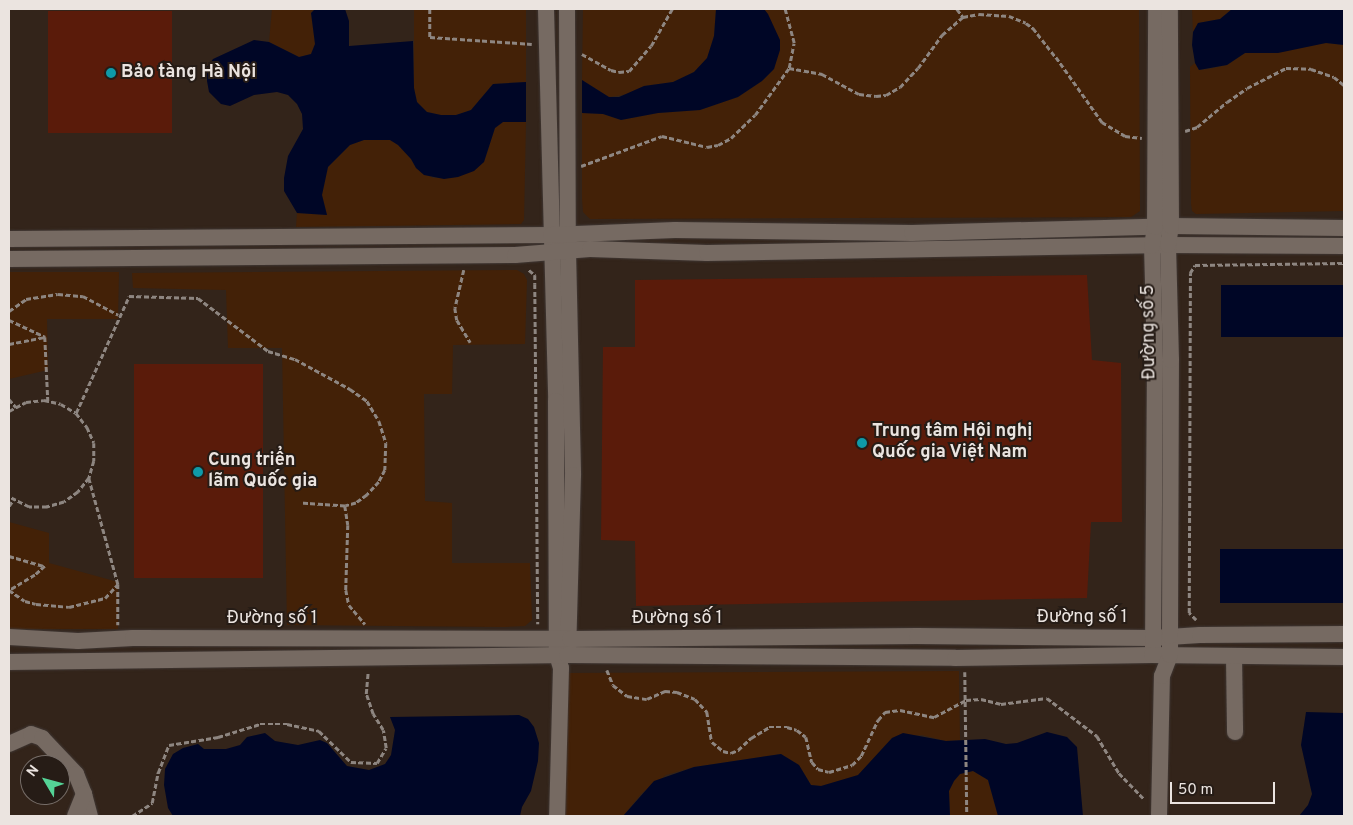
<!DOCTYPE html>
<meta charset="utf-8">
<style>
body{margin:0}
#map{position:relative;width:1353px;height:825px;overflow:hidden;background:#261c16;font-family:Overpass,sans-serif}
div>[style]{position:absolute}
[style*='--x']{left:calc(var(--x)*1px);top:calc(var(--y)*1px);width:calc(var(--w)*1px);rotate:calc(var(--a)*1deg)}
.built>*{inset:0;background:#33241a}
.green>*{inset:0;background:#432107}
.water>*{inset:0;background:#000626;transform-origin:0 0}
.building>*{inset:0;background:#5a1b0a;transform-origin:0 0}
.path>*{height:2.5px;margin-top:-1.25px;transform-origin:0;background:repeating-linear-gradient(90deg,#8e8681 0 5px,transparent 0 7.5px)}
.roads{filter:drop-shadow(0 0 1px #3f3734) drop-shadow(0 0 1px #3f3734)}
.minor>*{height:16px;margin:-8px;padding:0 8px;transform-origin:8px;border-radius:8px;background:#766a62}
.dots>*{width:14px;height:14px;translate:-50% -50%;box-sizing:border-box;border:2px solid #261c16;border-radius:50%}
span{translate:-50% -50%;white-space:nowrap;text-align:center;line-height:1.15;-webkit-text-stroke:4px #261c16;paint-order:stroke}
.poi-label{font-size:18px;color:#ebe4e0;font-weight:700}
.left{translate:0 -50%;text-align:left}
.street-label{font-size:18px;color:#ebe4e0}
.frame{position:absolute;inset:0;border:10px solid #ebe4e0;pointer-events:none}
.north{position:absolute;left:20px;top:755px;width:50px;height:50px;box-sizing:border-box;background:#261c16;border:1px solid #756c67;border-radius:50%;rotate:307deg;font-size:14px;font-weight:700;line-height:20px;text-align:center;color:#ebe4e0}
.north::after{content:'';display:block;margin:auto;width:18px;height:22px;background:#54d396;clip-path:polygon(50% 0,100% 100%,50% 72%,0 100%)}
.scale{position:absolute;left:1170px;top:782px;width:105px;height:22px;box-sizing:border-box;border:2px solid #ebe4e0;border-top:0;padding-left:6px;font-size:15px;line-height:18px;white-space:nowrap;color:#ebe4e0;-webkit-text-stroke:4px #261c16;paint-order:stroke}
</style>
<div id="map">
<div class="built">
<i style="clip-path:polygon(evenodd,9px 9px,1344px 9px,1344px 816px,9px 816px,9px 9px,30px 765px,60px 765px,60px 795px,30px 795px,30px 765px)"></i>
</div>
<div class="green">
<i style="clip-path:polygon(272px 9px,315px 9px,311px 13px,315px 44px,311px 54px,299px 57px,269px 42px)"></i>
<i style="clip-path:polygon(414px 9px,526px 9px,526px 82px,493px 84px,471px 110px,456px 115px,441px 115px,427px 112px,417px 102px,414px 88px)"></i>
<i style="clip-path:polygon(583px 9px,716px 9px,714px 36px,707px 59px,694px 72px,673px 82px,644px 86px,629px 94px,609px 97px,582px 80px)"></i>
<i style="clip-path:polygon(764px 9px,1139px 9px,1140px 211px,1131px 217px,590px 219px,583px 212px,582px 199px,582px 113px,603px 114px,621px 120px,658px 113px,700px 110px,738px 97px,762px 81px,774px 69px,780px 40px)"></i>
<i style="clip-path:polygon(1192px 9px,1232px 9px,1220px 19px,1198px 23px,1193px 32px)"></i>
<i style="clip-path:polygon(1326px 43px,1344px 45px,1344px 211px,1196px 214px,1192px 211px,1191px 204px,1190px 67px,1195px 63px,1199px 70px,1209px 69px,1227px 65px,1245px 53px)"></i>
<i style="clip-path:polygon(515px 121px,526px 122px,524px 220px,521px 224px,296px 227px,297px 213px,327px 215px,322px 195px,328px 167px,350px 145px,364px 140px,390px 140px,398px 145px,411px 159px,416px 168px,433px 178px,458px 177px,484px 162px,495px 128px,503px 122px)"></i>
<i style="clip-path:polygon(517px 270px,524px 274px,527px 280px,525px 344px,453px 345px,452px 394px,424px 394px,425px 501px,452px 503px,452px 563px,530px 563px,532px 620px,525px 626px,504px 627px,287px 625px,282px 348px,228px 348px,226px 290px,133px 288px,132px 273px)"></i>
<i style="clip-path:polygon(9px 272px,119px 272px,118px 319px,47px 319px,48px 370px,9px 379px)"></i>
<i style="clip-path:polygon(9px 522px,49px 533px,49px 563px,118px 582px,118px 629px,9px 629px)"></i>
<i style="clip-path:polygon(959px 671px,960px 740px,946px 741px,922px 735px,892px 738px,858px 776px,821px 786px,811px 785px,799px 765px,781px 754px,694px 767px,666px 775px,642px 793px,623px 816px,564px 816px,568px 673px)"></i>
<i style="clip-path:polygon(973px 771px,988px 780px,998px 816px,950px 816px,949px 791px,954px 781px,960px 774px)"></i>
</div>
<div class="water">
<i style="clip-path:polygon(315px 9px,345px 9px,349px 21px,349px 46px,413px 41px,414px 88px,417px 102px,427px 112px,441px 115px,456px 115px,471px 110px,493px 84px,526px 82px,526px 122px,503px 122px,495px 128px,484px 162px,474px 171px,458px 177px,444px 179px,424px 175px,416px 168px,411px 159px,398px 145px,390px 140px,364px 140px,350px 145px,328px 167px,322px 195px,327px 215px,297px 213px,284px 191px,284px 178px,288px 156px,303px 129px,302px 114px,297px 104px,288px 95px,277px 92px,254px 95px,230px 106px,221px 104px,209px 92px,207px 81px,207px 67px,213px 59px,254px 40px,269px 42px,299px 57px,311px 54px,315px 44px,311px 13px)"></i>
<i style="clip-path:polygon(716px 9px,764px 9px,768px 14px,780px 40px,780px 50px,774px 69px,762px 81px,738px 97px,700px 110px,658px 113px,621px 120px,603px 114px,582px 113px,582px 80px,609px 97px,619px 97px,644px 86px,673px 82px,694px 72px,707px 58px,714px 36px)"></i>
<i style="clip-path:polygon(1232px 9px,1344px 9px,1344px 45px,1326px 43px,1278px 53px,1245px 53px,1227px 65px,1199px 70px,1195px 63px,1192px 45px,1193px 32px,1198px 23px,1220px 19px)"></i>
<i style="left:1221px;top:285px;width:123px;height:52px"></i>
<i style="left:1344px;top:549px;width:54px;height:124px;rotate:90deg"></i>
<i style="clip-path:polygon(1306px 712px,1344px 713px,1344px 816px,1299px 816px,1308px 805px,1312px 794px,1301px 745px)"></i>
<i style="clip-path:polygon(519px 715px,528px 719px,534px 727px,539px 743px,538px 761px,531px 791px,522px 807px,520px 816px,173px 816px,168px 808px,164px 785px,165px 769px,173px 754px,183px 748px,198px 744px,204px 749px,226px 749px,240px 745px,247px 737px,265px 733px,275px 741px,298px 745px,320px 740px,327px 743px,347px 766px,369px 770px,385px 764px,391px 755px,395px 730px,390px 717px)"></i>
<i style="clip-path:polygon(1047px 732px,1067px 737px,1077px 747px,1083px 816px,998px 816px,988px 780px,973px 771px,960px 774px,954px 781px,949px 791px,950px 816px,623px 816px,654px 781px,694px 767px,781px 754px,799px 765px,811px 785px,821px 786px,858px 775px,892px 738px,903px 733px,946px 741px,985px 739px,1006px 744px,1017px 743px)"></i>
</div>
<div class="building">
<i style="left:172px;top:11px;width:122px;height:124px;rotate:90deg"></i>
<i style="clip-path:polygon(1087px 275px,1092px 360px,1121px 363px,1122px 522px,1091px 522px,1087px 598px,636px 606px,635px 541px,601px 540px,603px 347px,635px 347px,635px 280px)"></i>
<i style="left:263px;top:364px;width:214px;height:129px;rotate:90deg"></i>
</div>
<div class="path">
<i style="--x:430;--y:9;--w:28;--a:90"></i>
<i style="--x:430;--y:37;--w:102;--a:3.9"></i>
<i style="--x:957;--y:9;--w:10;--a:53"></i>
<i style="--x:963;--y:17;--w:16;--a:-11"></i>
<i style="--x:979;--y:14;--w:30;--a:4"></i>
<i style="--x:1009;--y:16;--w:18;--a:22"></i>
<i style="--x:1026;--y:23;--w:9;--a:36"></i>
<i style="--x:1033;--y:28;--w:37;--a:52"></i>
<i style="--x:1056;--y:57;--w:80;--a:54.7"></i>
<i style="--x:1102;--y:122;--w:27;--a:31"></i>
<i style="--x:1125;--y:136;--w:17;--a:7"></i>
<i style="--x:582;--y:54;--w:33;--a:29"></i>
<i style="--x:611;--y:70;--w:8;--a:14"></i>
<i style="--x:619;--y:72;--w:10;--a:-6"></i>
<i style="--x:629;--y:71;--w:33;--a:-49"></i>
<i style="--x:651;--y:46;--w:43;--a:-60.4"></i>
<i style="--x:789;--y:68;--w:34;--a:10"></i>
<i style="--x:822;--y:74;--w:42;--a:28.4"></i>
<i style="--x:859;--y:94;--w:17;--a:7"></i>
<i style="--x:876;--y:96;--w:10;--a:-6"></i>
<i style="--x:886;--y:95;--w:16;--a:-30"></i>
<i style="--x:900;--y:87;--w:26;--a:-47"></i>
<i style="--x:918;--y:68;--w:41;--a:-54"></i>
<i style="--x:942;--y:35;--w:28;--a:-41"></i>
<i style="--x:1185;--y:131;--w:13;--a:-18"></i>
<i style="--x:1197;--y:127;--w:39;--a:-40"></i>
<i style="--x:1227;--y:102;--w:24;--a:-35"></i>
<i style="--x:1247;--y:88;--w:44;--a:-27.1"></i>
<i style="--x:1286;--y:68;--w:25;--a:2"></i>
<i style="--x:1311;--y:69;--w:24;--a:19"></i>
<i style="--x:1334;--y:77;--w:13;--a:39"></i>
<i style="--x:581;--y:166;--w:86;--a:-20.3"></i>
<i style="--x:662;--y:136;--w:46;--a:13.7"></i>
<i style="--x:707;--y:147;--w:11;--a:-10"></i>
<i style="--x:718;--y:145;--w:15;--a:-28"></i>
<i style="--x:731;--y:138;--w:33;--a:-44"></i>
<i style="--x:755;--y:115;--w:58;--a:-54.1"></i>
<i style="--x:789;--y:68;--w:25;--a:-79"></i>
<i style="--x:794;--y:43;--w:35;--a:-105"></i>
<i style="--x:464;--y:270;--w:39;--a:103"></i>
<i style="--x:455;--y:308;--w:12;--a:81"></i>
<i style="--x:457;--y:320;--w:26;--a:59"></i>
<i style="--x:529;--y:270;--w:8;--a:40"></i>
<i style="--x:535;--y:275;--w:9;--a:90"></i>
<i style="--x:535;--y:284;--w:340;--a:89.5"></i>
<i style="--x:9;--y:311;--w:21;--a:-35"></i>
<i style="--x:26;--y:299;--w:32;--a:-9"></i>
<i style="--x:58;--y:294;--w:25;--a:5"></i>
<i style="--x:83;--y:296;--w:40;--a:28"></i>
<i style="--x:9;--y:320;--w:40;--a:25"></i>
<i style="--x:45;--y:337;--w:64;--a:87.3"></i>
<i style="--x:9;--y:344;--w:36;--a:-11"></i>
<i style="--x:9;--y:399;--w:11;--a:49"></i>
<i style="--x:9;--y:411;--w:19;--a:-28"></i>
<i style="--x:26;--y:402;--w:18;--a:-6"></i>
<i style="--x:44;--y:400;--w:17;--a:13"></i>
<i style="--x:61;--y:404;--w:17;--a:31"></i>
<i style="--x:76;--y:413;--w:18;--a:52"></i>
<i style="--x:87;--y:427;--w:17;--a:66"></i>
<i style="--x:94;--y:443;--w:18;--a:90"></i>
<i style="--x:94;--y:461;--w:18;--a:106"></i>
<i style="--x:89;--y:478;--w:18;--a:128"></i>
<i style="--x:78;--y:492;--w:17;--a:144"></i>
<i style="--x:64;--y:502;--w:18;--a:164"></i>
<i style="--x:47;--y:507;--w:18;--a:180"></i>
<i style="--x:29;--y:507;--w:22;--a:-153"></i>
<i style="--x:76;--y:413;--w:128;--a:-65.6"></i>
<i style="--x:129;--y:296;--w:69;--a:1.7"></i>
<i style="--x:198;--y:298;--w:88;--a:37.1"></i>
<i style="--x:268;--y:351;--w:28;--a:17"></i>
<i style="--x:295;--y:359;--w:63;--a:28.6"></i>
<i style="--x:350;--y:389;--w:21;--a:35"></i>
<i style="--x:367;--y:401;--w:23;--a:59"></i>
<i style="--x:379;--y:421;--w:23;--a:72"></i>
<i style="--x:386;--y:443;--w:27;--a:92"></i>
<i style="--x:385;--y:470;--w:13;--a:117"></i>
<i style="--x:379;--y:482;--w:18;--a:133"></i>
<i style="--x:367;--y:495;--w:14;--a:144"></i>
<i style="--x:356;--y:503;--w:11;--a:165"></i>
<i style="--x:345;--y:506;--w:45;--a:-176.2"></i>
<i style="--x:89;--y:478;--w:110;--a:74.7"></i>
<i style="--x:9;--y:506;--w:7;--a:-56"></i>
<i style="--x:345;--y:506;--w:19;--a:81"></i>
<i style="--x:348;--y:525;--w:65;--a:91.8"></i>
<i style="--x:346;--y:590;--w:15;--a:79"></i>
<i style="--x:349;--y:605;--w:25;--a:50"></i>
<i style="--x:9;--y:556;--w:37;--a:16"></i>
<i style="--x:45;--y:566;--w:13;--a:138"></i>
<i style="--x:35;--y:575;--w:29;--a:149"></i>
<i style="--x:9;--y:590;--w:19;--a:35"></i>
<i style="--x:25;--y:601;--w:11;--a:15"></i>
<i style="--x:36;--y:604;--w:33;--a:5"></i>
<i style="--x:69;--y:607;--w:37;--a:-14"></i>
<i style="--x:105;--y:598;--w:19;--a:-47"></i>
<i style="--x:118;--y:584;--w:41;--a:90"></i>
<i style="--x:1196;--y:620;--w:10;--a:-135"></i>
<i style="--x:1189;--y:613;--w:340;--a:-89.8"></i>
<i style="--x:1190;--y:273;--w:9;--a:-58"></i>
<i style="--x:1195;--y:265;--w:149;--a:-0.8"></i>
<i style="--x:607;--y:670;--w:16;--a:68"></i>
<i style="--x:613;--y:685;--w:18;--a:38"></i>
<i style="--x:627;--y:696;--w:20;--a:9"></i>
<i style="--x:647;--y:699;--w:20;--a:-24"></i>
<i style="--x:665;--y:691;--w:12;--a:5"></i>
<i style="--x:677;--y:692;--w:19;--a:21"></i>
<i style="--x:695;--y:699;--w:18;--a:47"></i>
<i style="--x:707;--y:712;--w:30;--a:81"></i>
<i style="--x:712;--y:742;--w:14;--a:39"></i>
<i style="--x:723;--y:751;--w:8;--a:14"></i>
<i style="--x:731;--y:753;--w:8;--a:-23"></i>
<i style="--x:738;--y:750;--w:18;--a:-43"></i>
<i style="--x:751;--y:738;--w:21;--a:-31"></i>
<i style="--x:769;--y:727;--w:18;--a:0"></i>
<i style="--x:787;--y:727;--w:10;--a:17"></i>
<i style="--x:797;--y:730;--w:11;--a:38"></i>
<i style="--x:806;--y:737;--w:26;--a:77"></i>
<i style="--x:812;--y:762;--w:9;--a:49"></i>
<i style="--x:818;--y:769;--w:11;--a:15"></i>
<i style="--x:829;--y:772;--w:24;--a:-17"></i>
<i style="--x:852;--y:765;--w:13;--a:-45"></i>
<i style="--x:861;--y:756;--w:40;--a:-65"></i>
<i style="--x:878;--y:720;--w:11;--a:-49"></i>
<i style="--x:885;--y:712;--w:15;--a:-8"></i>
<i style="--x:900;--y:710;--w:35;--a:12"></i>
<i style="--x:934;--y:717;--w:36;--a:-28"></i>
<i style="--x:966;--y:700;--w:15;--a:-4"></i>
<i style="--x:981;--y:699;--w:21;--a:14"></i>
<i style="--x:1001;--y:704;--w:46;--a:-7.4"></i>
<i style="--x:1047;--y:698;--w:63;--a:37.2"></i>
<i style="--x:1097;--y:736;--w:43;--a:59.3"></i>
<i style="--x:1119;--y:773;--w:36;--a:46"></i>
<i style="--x:965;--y:672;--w:144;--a:89.2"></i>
<i style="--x:132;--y:816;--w:24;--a:-33"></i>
<i style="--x:152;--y:803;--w:31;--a:-79"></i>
<i style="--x:158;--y:773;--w:30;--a:-69"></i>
<i style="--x:169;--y:745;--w:50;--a:-9.3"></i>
<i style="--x:218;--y:737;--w:44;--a:-17.2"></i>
<i style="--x:260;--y:724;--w:27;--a:0"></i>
<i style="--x:287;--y:724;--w:33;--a:12"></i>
<i style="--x:319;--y:731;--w:45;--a:44.1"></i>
<i style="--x:351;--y:762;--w:26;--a:2"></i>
<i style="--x:377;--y:763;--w:17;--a:-59"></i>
<i style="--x:386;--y:748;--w:18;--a:-99"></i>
<i style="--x:383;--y:730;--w:19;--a:-122"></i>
<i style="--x:373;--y:714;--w:21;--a:-109"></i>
<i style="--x:366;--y:694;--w:22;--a:-85"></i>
</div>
<div class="roads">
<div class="minor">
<i style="--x:546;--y:9;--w:392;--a:88.5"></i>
<i style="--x:556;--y:401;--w:254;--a:89.8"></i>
<i style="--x:557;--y:655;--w:14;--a:73"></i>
<i style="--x:561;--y:668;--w:148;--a:91.5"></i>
<i style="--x:567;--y:9;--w:242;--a:89.8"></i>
<i style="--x:568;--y:251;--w:224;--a:88.7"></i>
<i style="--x:573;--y:475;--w:174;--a:91.6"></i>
<i style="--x:9;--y:239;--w:542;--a:-0.42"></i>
<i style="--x:551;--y:235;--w:124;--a:-2.3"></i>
<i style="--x:675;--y:230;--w:237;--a:0.7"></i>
<i style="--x:912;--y:233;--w:259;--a:-1.5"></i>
<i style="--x:1171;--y:226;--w:173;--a:0.7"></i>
<i style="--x:9;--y:259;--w:506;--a:-0.45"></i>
<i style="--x:515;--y:255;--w:75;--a:-4.6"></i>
<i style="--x:590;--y:249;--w:117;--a:2"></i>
<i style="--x:707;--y:253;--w:461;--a:-1"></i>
<i style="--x:1168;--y:245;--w:176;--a:0.3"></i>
<i style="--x:9;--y:637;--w:69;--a:3.3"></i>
<i style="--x:78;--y:641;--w:55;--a:-3.1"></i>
<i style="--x:133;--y:638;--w:437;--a:0.1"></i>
<i style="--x:570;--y:639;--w:347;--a:-0.5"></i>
<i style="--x:917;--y:636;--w:236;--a:0.5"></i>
<i style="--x:1153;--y:638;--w:47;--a:-3.7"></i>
<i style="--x:1200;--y:635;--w:144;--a:-0.4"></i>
<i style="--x:1153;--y:649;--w:289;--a:-89.6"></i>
<i style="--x:1155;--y:360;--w:114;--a:-91.5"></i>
<i style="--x:1152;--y:246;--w:19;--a:-81"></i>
<i style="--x:1155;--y:227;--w:218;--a:-89.7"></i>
<i style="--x:1234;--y:656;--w:76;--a:89.2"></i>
<i style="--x:9;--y:662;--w:558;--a:-0.72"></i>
<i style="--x:567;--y:655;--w:388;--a:0.4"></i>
<i style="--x:955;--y:658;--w:197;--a:-0.9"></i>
<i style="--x:1152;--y:655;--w:192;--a:0.6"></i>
<i style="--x:9;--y:744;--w:24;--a:-24"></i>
<i style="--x:31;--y:734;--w:12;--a:20"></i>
<i style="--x:42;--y:738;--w:50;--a:46.6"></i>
<i style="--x:76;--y:774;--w:22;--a:68"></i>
<i style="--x:84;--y:794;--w:23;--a:75"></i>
<i style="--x:75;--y:816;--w:24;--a:-68"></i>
<i style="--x:1159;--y:816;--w:140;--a:-88.8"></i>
<i style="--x:1162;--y:676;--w:22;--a:-69"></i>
<i style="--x:1170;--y:655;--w:19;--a:-90"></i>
<i style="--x:1170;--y:636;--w:276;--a:-89.8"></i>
<i style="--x:1171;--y:360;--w:115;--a:-91.5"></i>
<i style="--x:1168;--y:245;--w:19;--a:-81"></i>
<i style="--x:1171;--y:226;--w:217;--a:-90.3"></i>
</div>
</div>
<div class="dots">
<i style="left:111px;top:73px;background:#0f9aa8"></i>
<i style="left:862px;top:443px;background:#0f9aa8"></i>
<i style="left:198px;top:472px;background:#0f9aa8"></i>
</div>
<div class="poi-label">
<span class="left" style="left:121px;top:73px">Bảo tàng Hà Nội</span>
<span class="left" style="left:872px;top:443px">Trung tâm Hội nghị<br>Quốc gia Việt Nam</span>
<span class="left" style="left:208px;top:472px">Cung triển<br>lãm Quốc gia</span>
</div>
<div class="street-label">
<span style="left:1150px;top:332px;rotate:-91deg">Đường số 5</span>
<span style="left:1082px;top:618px">Đường số 1</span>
<span style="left:272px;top:619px">Đường số 1</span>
<span style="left:677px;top:619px">Đường số 1</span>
</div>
<div class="frame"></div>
<div class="north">N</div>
<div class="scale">50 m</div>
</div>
